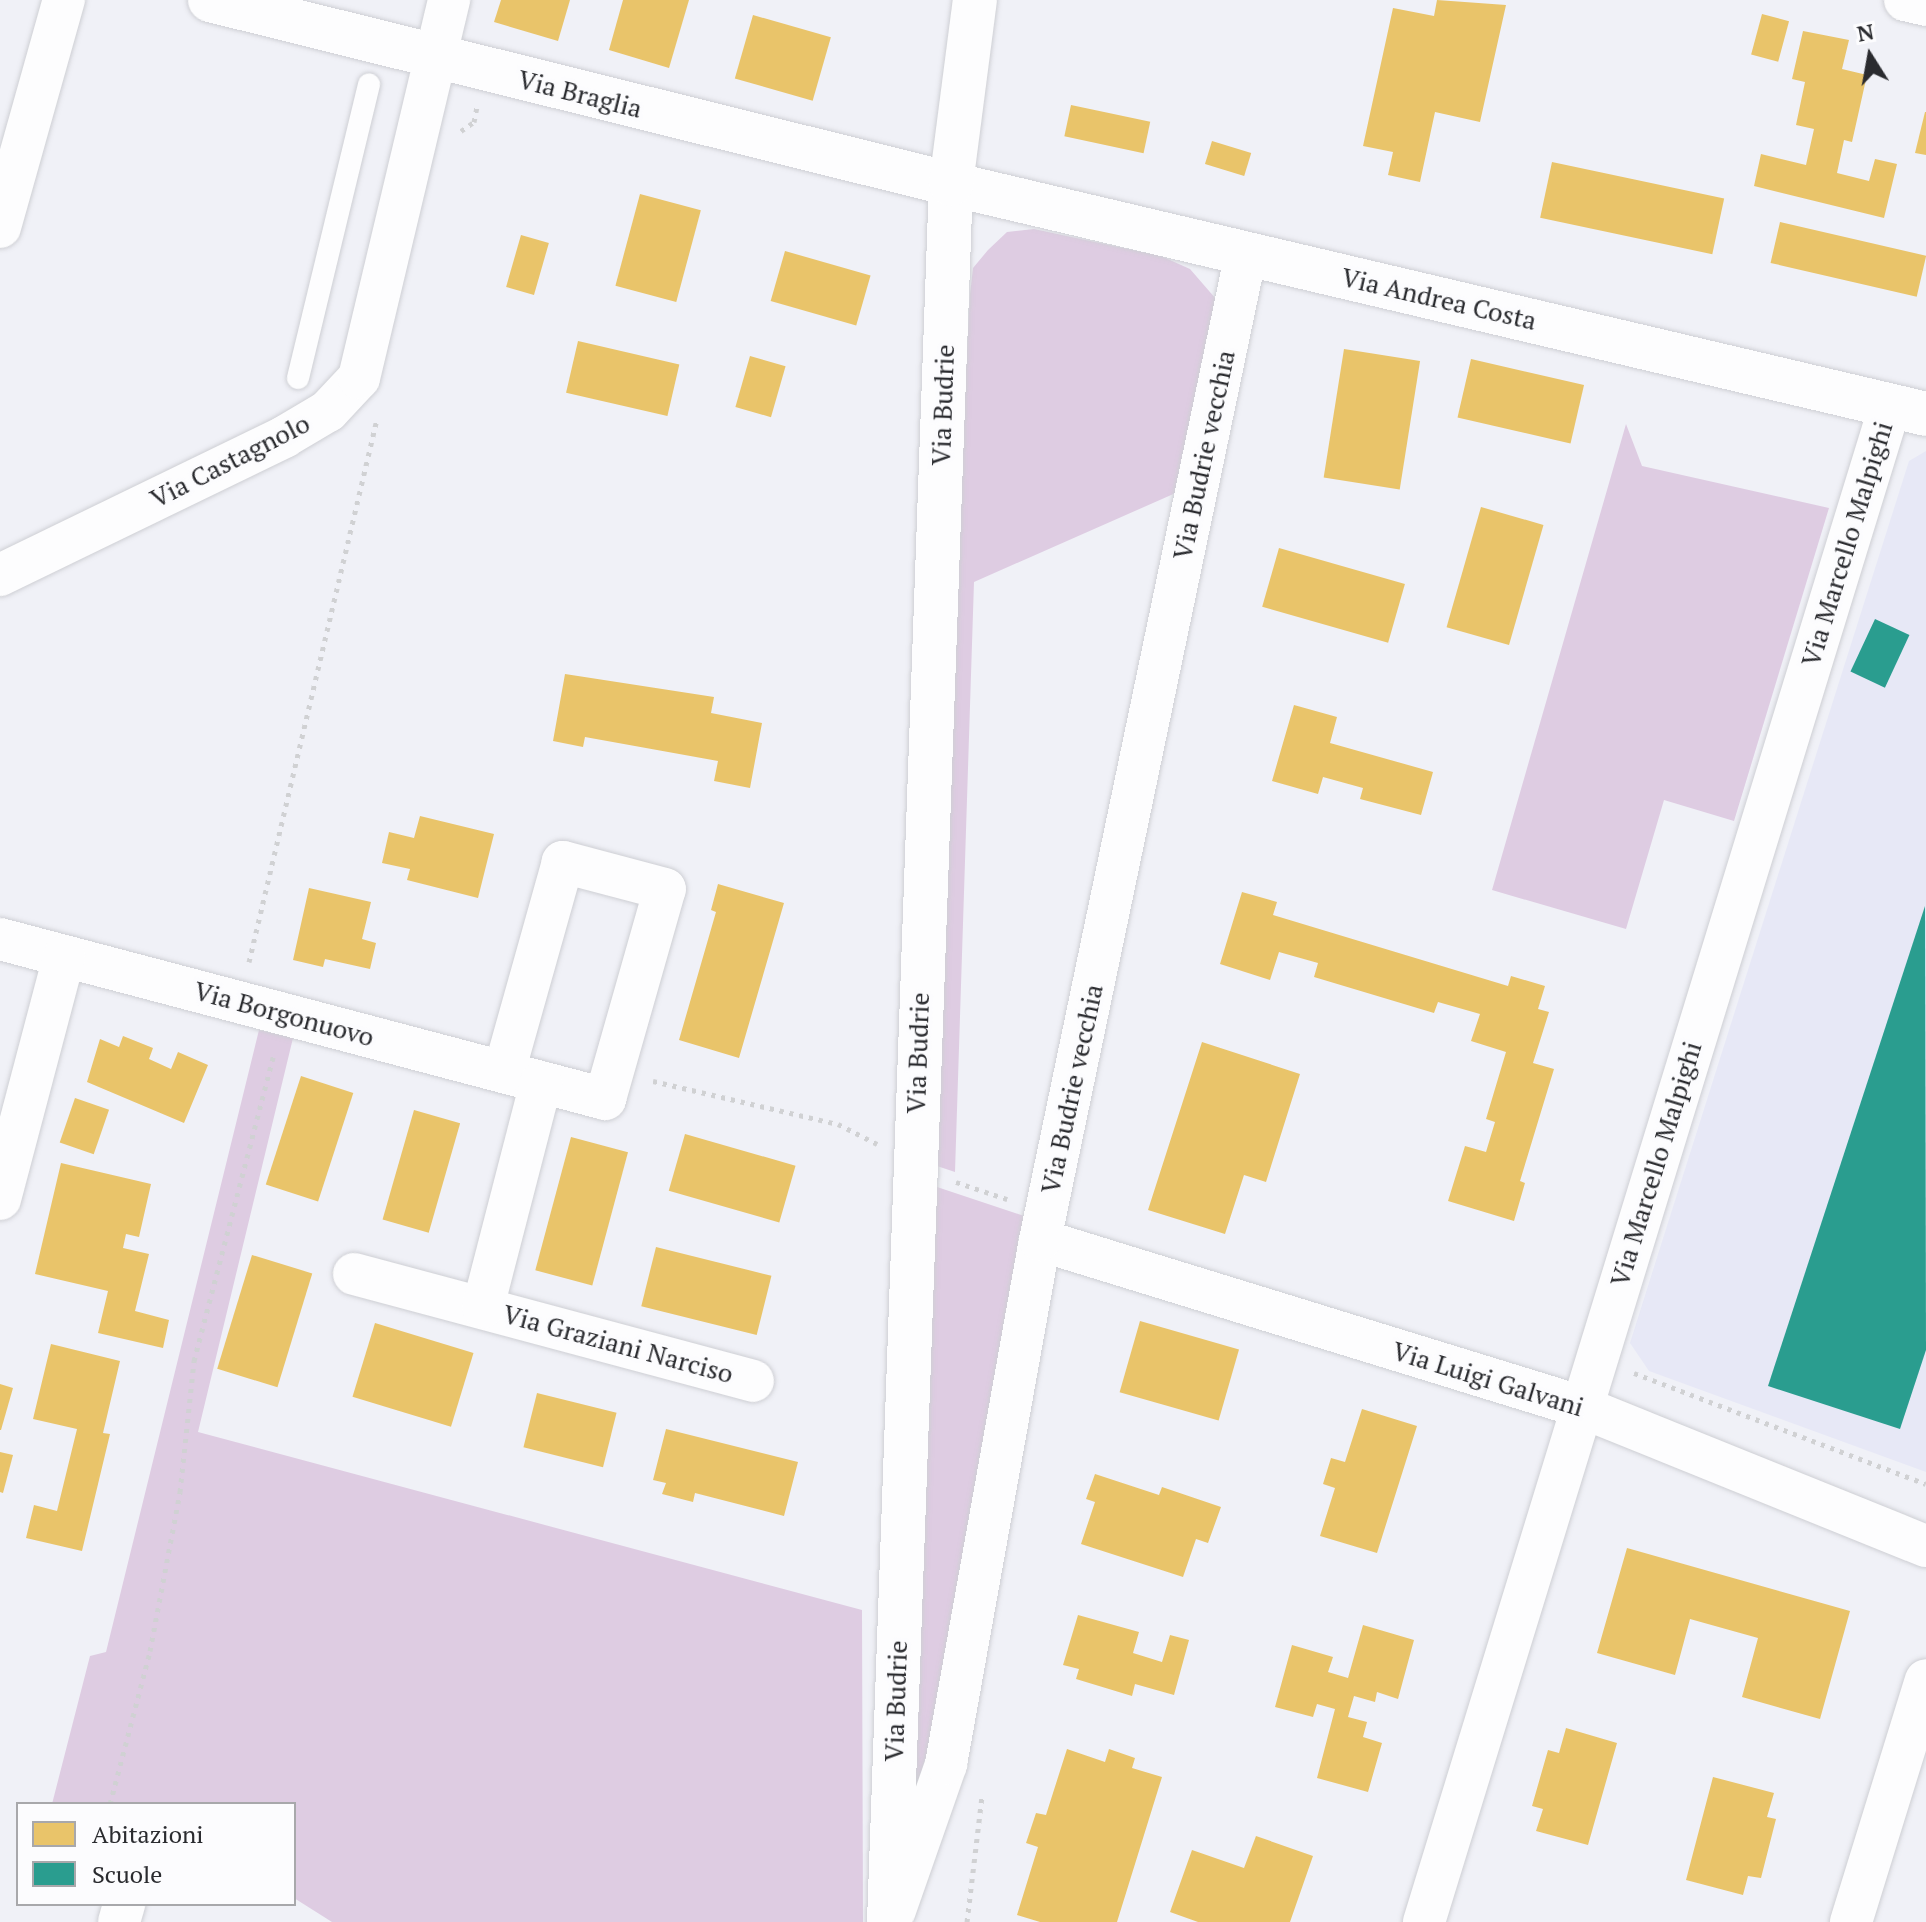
<!DOCTYPE html>
<style>
body{margin:0}
#map{position:relative;width:1926px;height:1922px;overflow:hidden;background:#f0f1f7;font-family:"PT Serif",serif}
div>[style]{position:absolute}
[style*='--x']{left:calc(var(--x)*1px);top:calc(var(--y)*1px);width:calc(var(--w)*1px);rotate:calc(var(--a)*1deg)}
.built>*{inset:0;background:#e7e8f6}
.green>*{inset:0;background:#decce2}
.homes>*{inset:0;background:#e9c46a;transform-origin:0 0}
.schools>*{inset:0;background:#2a9d8f;transform-origin:0 0}
.path>*{height:5px;margin-top:-2.5px;transform-origin:0;background:repeating-linear-gradient(90deg,#d0d1d3 0 4px,transparent 0 10px)}
.roads{filter:drop-shadow(0 0 2px #cecfd4) drop-shadow(0 0 2px #cecfd4)}
.lane>*{height:22px;margin:-11px;padding:0 11px;transform-origin:11px;border-radius:11px;background:#fdfdfe}
.street>*{height:42px;margin:-21px;padding:0 21px;transform-origin:21px;border-radius:21px;background:#fdfdfe}
.secondary>*{height:44px;margin:-22px;padding:0 22px;transform-origin:22px;border-radius:22px;background:#fdfdfe}
span{translate:-50% -50%;white-space:nowrap;text-align:center;line-height:1.15;-webkit-text-stroke:8px #fcfcfe;paint-order:stroke}
.street-label{font-size:26px;color:#2a2b2f}
.legend{position:absolute;left:16px;top:1802px;width:280px;height:104px;box-sizing:border-box;background:#fcfcfe;border:2px solid #a8a8ab;margin:0;padding:10px 14px;list-style:none;font-size:24px;color:#2a2b2f}
.legend li{display:flex;align-items:center;gap:16px;height:40px}
.legend b{width:40px;border:2px solid #a8a8ab}
.north{position:absolute;left:1830px;top:16px;width:80px;height:80px;-webkit-text-stroke:6px #fcfcfe;paint-order:stroke;rotate:349deg;font-size:22px;font-weight:700;line-height:32px;text-align:center;color:#2a2b2f}
.north::after{content:'';display:block;margin:auto;width:28px;height:36px;background:#2a2b2f;clip-path:polygon(50% 0,100% 100%,50% 72%,0 100%)}
</style>
<div id="map">
<div class="built">
<i style="clip-path:polygon(1926px 451px,1926px 1472px,1649px 1371px,1630px 1343px,1909px 461px)"></i>
</div>
<div class="green">
<i style="clip-path:polygon(1034px 229px,1161px 256px,1190px 269px,1216px 299px,1187px 488px,974px 582px,955px 1172px,937px 1166px,941px 844px,970px 294px,973px 268px,988px 250px,1007px 232px)"></i>
<i style="clip-path:polygon(1626px 424px,1642px 466px,1829px 508px,1734px 821px,1664px 800px,1626px 929px,1492px 890px)"></i>
<i style="clip-path:polygon(259px 1030px,293px 1038px,198px 1432px,862px 1610px,863px 1922px,332px 1922px,294px 1898px,294px 1804px,52px 1804px,90px 1656px,106px 1652px)"></i>
<i style="clip-path:polygon(934px 1186px,1027px 1217px,937px 1732px,912px 1823px)"></i>
</div>
<div class="homes">
<i style="clip-path:polygon(501px 0,570px 0,558px 41px,494px 22px)"></i>
<i style="clip-path:polygon(623px 0,689px 0,669px 68px,609px 50px)"></i>
<i style="clip-path:polygon(1437px 0,1506px 5px,1480px 122px,1435px 112px,1420px 182px,1388px 175px,1393px 152px,1363px 146px,1393px 8px,1434px 16px)"></i>
<i style="left:1762px;top:14px;width:28px;height:42px;rotate:15deg"></i>
<i style="left:753px;top:15px;width:81px;height:66px;rotate:16deg"></i>
<i style="clip-path:polygon(1803px 31px,1849px 40px,1842px 69px,1867px 75px,1852px 142px,1844px 140px,1837px 173px,1869px 181px,1875px 159px,1897px 164px,1884px 218px,1754px 186px,1761px 154px,1806px 165px,1814px 129px,1796px 125px,1805px 82px,1792px 79px)"></i>
<i style="left:1071px;top:105px;width:81px;height:32px;rotate:12deg"></i>
<i style="clip-path:polygon(1925px 112px,1926px 112px,1926px 155px,1915px 153px)"></i>
<i style="left:1212px;top:141px;width:41px;height:24px;rotate:17deg"></i>
<i style="left:1552px;top:162px;width:176px;height:57px;rotate:12deg"></i>
<i style="left:640px;top:194px;width:63px;height:95px;rotate:15deg"></i>
<i style="left:1780px;top:222px;width:150px;height:42px;rotate:13deg"></i>
<i style="left:521px;top:235px;width:29px;height:54px;rotate:16deg"></i>
<i style="left:785px;top:251px;width:89px;height:52px;rotate:16deg"></i>
<i style="left:578px;top:341px;width:104px;height:53px;rotate:13deg"></i>
<i style="left:1344px;top:349px;width:77px;height:130px;rotate:9deg"></i>
<i style="left:750px;top:356px;width:37px;height:53px;rotate:16deg"></i>
<i style="left:1471px;top:359px;width:116px;height:60px;rotate:13deg"></i>
<i style="left:1481px;top:507px;width:65px;height:125px;rotate:16deg"></i>
<i style="left:1279px;top:548px;width:131px;height:61px;rotate:16deg"></i>
<i style="clip-path:polygon(565px 674px,714px 697px,711px 713px,762px 723px,750px 788px,714px 781px,718px 761px,585px 737px,583px 747px,553px 741px)"></i>
<i style="clip-path:polygon(1294px 705px,1337px 717px,1330px 743px,1433px 772px,1421px 815px,1360px 799px,1363px 788px,1323px 777px,1318px 794px,1272px 781px)"></i>
<i style="clip-path:polygon(420px 816px,494px 834px,478px 898px,407px 880px,410px 869px,382px 863px,389px 832px,414px 838px)"></i>
<i style="clip-path:polygon(718px 884px,784px 903px,739px 1058px,679px 1040px,716px 912px,711px 910px)"></i>
<i style="clip-path:polygon(309px 888px,371px 902px,362px 939px,376px 943px,370px 969px,325px 959px,323px 967px,293px 960px)"></i>
<i style="clip-path:polygon(1242px 892px,1277px 902px,1273px 915px,1508px 986px,1511px 976px,1545px 986px,1538px 1009px,1549px 1012px,1533px 1063px,1554px 1069px,1520px 1181px,1525px 1183px,1514px 1221px,1448px 1201px,1465px 1146px,1486px 1152px,1495px 1122px,1486px 1119px,1506px 1052px,1471px 1041px,1480px 1014px,1438px 1002px,1434px 1013px,1314px 977px,1318px 963px,1279px 952px,1270px 980px,1220px 964px)"></i>
<i style="clip-path:polygon(123px 1036px,153px 1048px,149px 1059px,171px 1069px,178px 1052px,208px 1065px,184px 1123px,87px 1082px,100px 1039px,119px 1047px)"></i>
<i style="clip-path:polygon(1202px 1042px,1300px 1074px,1266px 1182px,1244px 1175px,1225px 1234px,1148px 1210px)"></i>
<i style="left:301px;top:1076px;width:55px;height:114px;rotate:18deg"></i>
<i style="left:75px;top:1098px;width:36px;height:47px;rotate:19deg"></i>
<i style="left:414px;top:1110px;width:48px;height:114px;rotate:16deg"></i>
<i style="left:685px;top:1134px;width:115px;height:59px;rotate:16deg"></i>
<i style="left:571px;top:1137px;width:59px;height:138px;rotate:15deg"></i>
<i style="clip-path:polygon(61px 1163px,151px 1184px,139px 1237px,126px 1234px,123px 1248px,149px 1254px,135px 1311px,169px 1320px,163px 1348px,98px 1333px,108px 1291px,35px 1274px)"></i>
<i style="left:656px;top:1247px;width:119px;height:61px;rotate:14deg"></i>
<i style="left:252px;top:1255px;width:63px;height:119px;rotate:17deg"></i>
<i style="left:1140px;top:1321px;width:103px;height:74px;rotate:16deg"></i>
<i style="left:375px;top:1323px;width:103px;height:77px;rotate:17deg"></i>
<i style="clip-path:polygon(51px 1344px,120px 1361px,103px 1433px,110px 1434px,82px 1551px,26px 1538px,34px 1505px,57px 1511px,77px 1429px,33px 1419px)"></i>
<i style="clip-path:polygon(0 1384px,13px 1388px,1px 1430px,0 1430px)"></i>
<i style="left:537px;top:1393px;width:82px;height:56px;rotate:14deg"></i>
<i style="clip-path:polygon(1362px 1409px,1417px 1426px,1377px 1553px,1320px 1536px,1335px 1488px,1323px 1484px,1331px 1458px,1345px 1462px)"></i>
<i style="clip-path:polygon(666px 1429px,798px 1462px,784px 1516px,695px 1493px,693px 1502px,662px 1494px,666px 1483px,653px 1480px)"></i>
<i style="clip-path:polygon(0 1452px,13px 1455px,3px 1493px,0 1492px)"></i>
<i style="clip-path:polygon(1095px 1474px,1159px 1495px,1162px 1487px,1221px 1507px,1208px 1543px,1196px 1539px,1183px 1577px,1081px 1544px,1095px 1502px,1086px 1499px)"></i>
<i style="clip-path:polygon(1627px 1548px,1850px 1611px,1820px 1719px,1742px 1697px,1758px 1638px,1690px 1619px,1675px 1675px,1597px 1653px)"></i>
<i style="clip-path:polygon(1078px 1615px,1139px 1632px,1133px 1653px,1162px 1662px,1170px 1635px,1189px 1640px,1174px 1695px,1135px 1684px,1132px 1696px,1076px 1679px,1079px 1669px,1063px 1665px)"></i>
<i style="clip-path:polygon(1363px 1625px,1414px 1640px,1398px 1699px,1377px 1692px,1375px 1702px,1354px 1696px,1348px 1717px,1367px 1722px,1363px 1737px,1382px 1743px,1368px 1792px,1317px 1778px,1335px 1709px,1317px 1704px,1313px 1717px,1275px 1707px,1292px 1645px,1333px 1657px,1328px 1672px,1348px 1678px)"></i>
<i style="clip-path:polygon(1566px 1728px,1617px 1743px,1588px 1845px,1536px 1831px,1543px 1809px,1532px 1806px,1548px 1750px,1559px 1753px)"></i>
<i style="clip-path:polygon(1067px 1749px,1105px 1762px,1109px 1749px,1135px 1758px,1132px 1768px,1162px 1777px,1117px 1922px,1040px 1922px,1017px 1915px,1038px 1847px,1026px 1843px,1036px 1813px,1046px 1815px)"></i>
<i style="clip-path:polygon(1713px 1777px,1774px 1793px,1767px 1817px,1776px 1819px,1761px 1878px,1748px 1876px,1743px 1895px,1686px 1880px)"></i>
<i style="clip-path:polygon(1256px 1836px,1313px 1856px,1290px 1922px,1198px 1922px,1170px 1912px,1192px 1850px,1244px 1868px)"></i>
</div>
<div class="schools">
<i style="left:1875px;top:619px;width:38px;height:58px;rotate:25deg"></i>
<i style="clip-path:polygon(1925px 906px,1926px 1350px,1900px 1429px,1768px 1386px)"></i>
</div>
<div class="path">
<i style="--x:461;--y:131;--w:16;--a:-35"></i>
<i style="--x:474;--y:122;--w:15;--a:-79"></i>
<i style="--x:249;--y:962;--w:558;--a:-76.74"></i>
<i style="--x:653;--y:1081;--w:190;--a:13.1"></i>
<i style="--x:838;--y:1124;--w:44;--a:27.1"></i>
<i style="--x:956;--y:1182;--w:54;--a:18.4"></i>
<i style="--x:1634;--y:1373;--w:312;--a:20.8"></i>
<i style="--x:110;--y:1804;--w:158;--a:-75.3"></i>
<i style="--x:150;--y:1651;--w:162;--a:-79.3"></i>
<i style="--x:180;--y:1492;--w:132;--a:-83.9"></i>
<i style="--x:194;--y:1361;--w:317;--a:-75.4"></i>
<i style="--x:967;--y:1922;--w:127;--a:-83.2"></i>
</div>
<div class="roads">
<div class="lane">
<i style="--x:298;--y:378;--w:302;--a:-76.4"></i>
</div>
<div class="street">
<i style="--x:1905;--y:0;--w:22;--a:13"></i>
<i style="--x:0;--y:227;--w:236;--a:-74.3"></i>
<i style="--x:0;--y:575;--w:316;--a:-25.9"></i>
<i style="--x:284;--y:437;--w:51;--a:-30.6"></i>
<i style="--x:328;--y:411;--w:45;--a:-46.8"></i>
<i style="--x:359;--y:378;--w:389;--a:-76.6"></i>
<i style="--x:0;--y:939;--w:626;--a:14.81"></i>
<i style="--x:605;--y:1099;--w:218;--a:-74.1"></i>
<i style="--x:665;--y:889;--w:106;--a:-165.2"></i>
<i style="--x:563;--y:862;--w:218;--a:105.7"></i>
<i style="--x:0;--y:1199;--w:251;--a:-75.2"></i>
<i style="--x:1040;--y:1240;--w:564;--a:17.12"></i>
<i style="--x:1579;--y:1406;--w:374;--a:22"></i>
<i style="--x:354;--y:1274;--w:413;--a:15"></i>
<i style="--x:483;--y:1307;--w:232;--a:-75.5"></i>
<i style="--x:895;--y:1910;--w:155;--a:-70.7"></i>
<i style="--x:946;--y:1764;--w:532;--a:-79.83"></i>
<i style="--x:1040;--y:1240;--w:1008;--a:-78.21"></i>
<i style="--x:119;--y:1922;--w:19;--a:-74"></i>
<i style="--x:1424;--y:1922;--w:1586;--a:-72.91"></i>
<i style="--x:1851;--y:1922;--w:253;--a:-72.8"></i>
</div>
<div class="secondary">
<i style="--x:210;--y:0;--w:764;--a:13.95"></i>
<i style="--x:951;--y:184;--w:1002;--a:13.27"></i>
<i style="--x:889;--y:1922;--w:1739;--a:-87.96"></i>
<i style="--x:951;--y:184;--w:186;--a:-82.6"></i>
</div>
</div>
<div class="street-label">
<span style="left:580px;top:94px;rotate:14deg">Via Braglia</span>
<span style="left:1439px;top:299px;rotate:13deg">Via Andrea Costa</span>
<span style="left:943px;top:405px;rotate:-88deg">Via Budrie</span>
<span style="left:1204px;top:455px;rotate:-78deg">Via Budrie vecchia</span>
<span style="left:230px;top:461px;rotate:-27deg">Via Castagnolo</span>
<span style="left:1847px;top:544px;rotate:-73deg">Via Marcello Malpighi</span>
<span style="left:284px;top:1014px;rotate:15deg">Via Borgonuovo</span>
<span style="left:918px;top:1053px;rotate:-88deg">Via Budrie</span>
<span style="left:1072px;top:1089px;rotate:-78deg">Via Budrie vecchia</span>
<span style="left:1656px;top:1164px;rotate:-73deg">Via Marcello Malpighi</span>
<span style="left:618px;top:1344px;rotate:15deg">Via Graziani Narciso</span>
<span style="left:1488px;top:1379px;rotate:17deg">Via Luigi Galvani</span>
<span style="left:896px;top:1701px;rotate:-88deg">Via Budrie</span>
</div>
<ul class="legend">
<li><b style="height:22px;background:#e9c46a"></b>Abitazioni</li>
<li><b style="height:22px;background:#2a9d8f"></b>Scuole</li>
</ul>
<div class="north">N</div>
</div>
